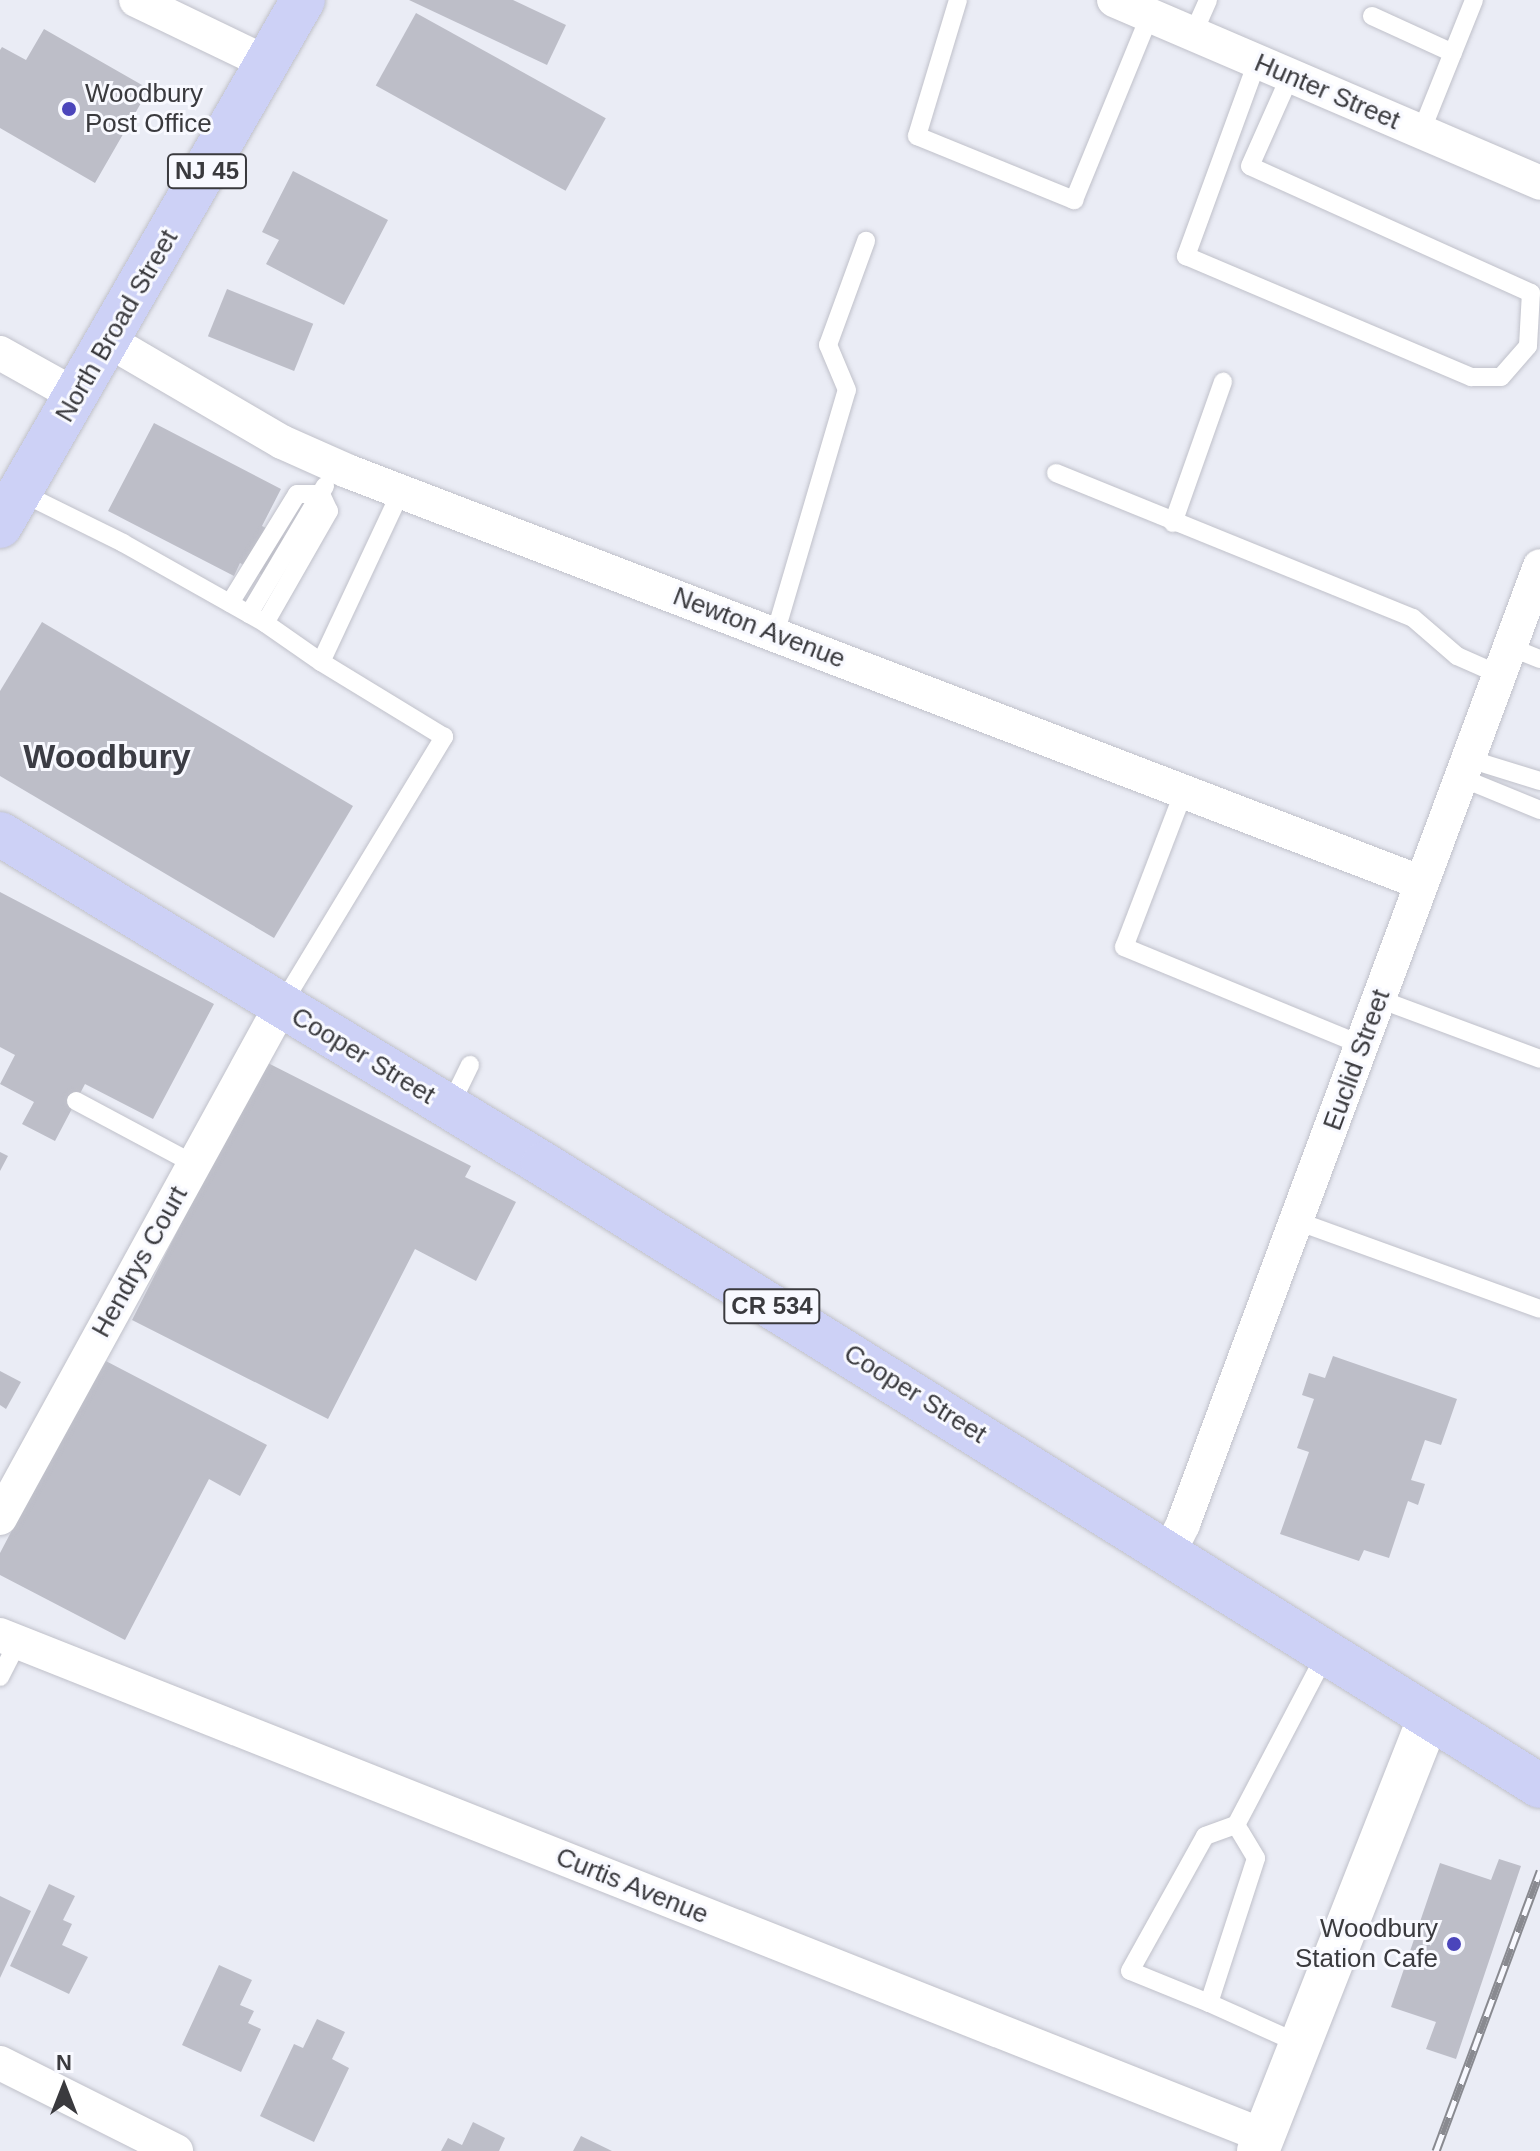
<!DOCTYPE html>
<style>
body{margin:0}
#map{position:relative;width:1540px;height:2151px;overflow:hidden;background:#eaecf5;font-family:Helvetica,sans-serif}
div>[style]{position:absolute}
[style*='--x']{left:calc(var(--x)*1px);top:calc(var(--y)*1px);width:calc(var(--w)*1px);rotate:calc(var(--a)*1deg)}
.building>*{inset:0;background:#bdbec8;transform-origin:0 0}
.roads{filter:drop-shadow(0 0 2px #c0c1ca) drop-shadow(0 0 2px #c0c1ca)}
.service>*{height:18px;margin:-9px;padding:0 9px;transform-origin:9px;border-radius:9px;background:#fff}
.minor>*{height:34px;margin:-17px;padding:0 17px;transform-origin:17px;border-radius:17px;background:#fff}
.tertiary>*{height:42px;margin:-21px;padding:0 21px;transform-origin:21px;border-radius:21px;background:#fff}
.primary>*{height:44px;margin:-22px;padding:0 22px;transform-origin:22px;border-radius:22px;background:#cdd1f6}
.rail>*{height:9px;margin-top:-4.5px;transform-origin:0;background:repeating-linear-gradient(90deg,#f8f9ff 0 18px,#898a90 0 36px);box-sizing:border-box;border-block:2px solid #898a90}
.dots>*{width:22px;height:22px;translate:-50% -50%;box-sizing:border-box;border:4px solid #f8f9ff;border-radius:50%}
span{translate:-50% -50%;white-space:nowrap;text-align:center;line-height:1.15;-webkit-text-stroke:6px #f8f9ff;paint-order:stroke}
.shield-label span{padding:2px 6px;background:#f8f9ff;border:2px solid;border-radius:6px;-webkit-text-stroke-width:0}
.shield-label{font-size:24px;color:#3a3a3e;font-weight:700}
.street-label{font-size:26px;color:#3a3a3e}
.poi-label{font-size:26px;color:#3a3a3e}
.left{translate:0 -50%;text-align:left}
.right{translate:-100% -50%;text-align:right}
.district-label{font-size:34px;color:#3b3c44;font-weight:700}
.north{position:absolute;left:24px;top:2047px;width:80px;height:80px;-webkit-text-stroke:6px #f8f9ff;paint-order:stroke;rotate:0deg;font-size:22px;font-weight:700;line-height:32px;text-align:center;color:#3a3a3e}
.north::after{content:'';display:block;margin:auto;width:28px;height:36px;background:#3a3a3e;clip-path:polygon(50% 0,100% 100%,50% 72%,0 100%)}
</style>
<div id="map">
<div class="building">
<i style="clip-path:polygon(409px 0,513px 0,566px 25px,547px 65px)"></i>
<i style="left:416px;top:13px;width:217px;height:83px;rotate:29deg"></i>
<i style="clip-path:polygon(44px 29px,149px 89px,95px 183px,0 128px,0 50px,2px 47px,26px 60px)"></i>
<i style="clip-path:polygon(293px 171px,388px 220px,344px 305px,266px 264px,279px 240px,262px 232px)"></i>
<i style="left:227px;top:289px;width:93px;height:51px;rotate:22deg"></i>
<i style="clip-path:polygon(154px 423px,281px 489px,262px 526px,313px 552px,293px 591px,240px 563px,234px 576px,108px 511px)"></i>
<i style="clip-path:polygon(42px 622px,353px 806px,274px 938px,0 776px,0 691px)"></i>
<i style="clip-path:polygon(0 892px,214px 1004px,153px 1119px,85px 1084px,55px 1141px,22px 1124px,34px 1102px,0 1084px,15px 1055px,0 1047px)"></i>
<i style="clip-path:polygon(264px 1061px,471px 1166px,465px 1177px,516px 1202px,476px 1281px,415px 1249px,328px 1419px,132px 1320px)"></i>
<i style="clip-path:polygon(0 1152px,8px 1156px,0 1171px)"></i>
<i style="clip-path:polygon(1333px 1356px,1457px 1399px,1441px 1445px,1425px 1440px,1411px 1480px,1425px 1484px,1418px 1505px,1408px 1501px,1389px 1558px,1364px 1550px,1359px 1561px,1280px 1534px,1309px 1452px,1297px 1448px,1314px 1399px,1302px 1395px,1309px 1373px,1325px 1378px)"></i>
<i style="clip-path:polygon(102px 1359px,267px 1445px,240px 1496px,209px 1479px,125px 1640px,0 1575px,0 1553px)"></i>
<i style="clip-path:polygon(0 1371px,21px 1382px,6px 1409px,0 1405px)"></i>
<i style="clip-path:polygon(1499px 1859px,1521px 1866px,1456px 2059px,1426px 2049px,1436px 2022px,1391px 2007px,1440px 1863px,1491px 1880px)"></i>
<i style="clip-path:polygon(49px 1884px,75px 1896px,63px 1920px,72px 1924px,62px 1945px,88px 1957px,69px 1994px,10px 1966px)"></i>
<i style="clip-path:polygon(0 1896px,31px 1911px,0 1978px)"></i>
<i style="clip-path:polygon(219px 1965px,252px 1980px,240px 2005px,254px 2011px,248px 2023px,261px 2029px,241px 2072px,182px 2045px)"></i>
<i style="clip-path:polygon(317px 2019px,345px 2032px,332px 2059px,349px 2068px,314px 2142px,260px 2116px,294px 2044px,303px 2048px)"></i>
<i style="clip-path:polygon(473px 2122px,505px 2138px,499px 2151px,441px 2151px,448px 2138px,462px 2145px)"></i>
<i style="clip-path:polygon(581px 2136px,612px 2151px,573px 2151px)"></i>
</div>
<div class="roads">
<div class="service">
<i style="--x:958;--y:0;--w:142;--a:106.8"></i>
<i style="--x:917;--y:136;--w:170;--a:22.2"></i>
<i style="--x:1074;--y:200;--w:200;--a:-67.7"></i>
<i style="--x:1372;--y:16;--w:89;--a:24.6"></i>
<i style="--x:1193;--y:34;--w:37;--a:-66"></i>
<i style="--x:1257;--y:62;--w:207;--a:110.1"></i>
<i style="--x:1186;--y:256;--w:310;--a:23"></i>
<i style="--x:1471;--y:377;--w:30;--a:0"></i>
<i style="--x:1501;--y:377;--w:41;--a:-48.9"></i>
<i style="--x:1528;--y:346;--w:53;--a:-86.8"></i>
<i style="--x:1531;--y:293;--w:308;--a:-155.7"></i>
<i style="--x:1250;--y:166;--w:98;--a:-66"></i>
<i style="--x:1421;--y:132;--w:142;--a:-68.1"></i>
<i style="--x:1056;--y:473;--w:385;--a:22.1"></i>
<i style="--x:1413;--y:618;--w:58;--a:40.8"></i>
<i style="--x:1457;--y:656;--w:47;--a:23.8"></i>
<i style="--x:20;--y:492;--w:115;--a:26.3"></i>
<i style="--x:123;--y:543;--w:163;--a:29.4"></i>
<i style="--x:265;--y:623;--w:68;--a:34.9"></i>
<i style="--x:1173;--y:523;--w:150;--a:-70.5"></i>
<i style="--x:230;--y:603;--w:128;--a:-58.4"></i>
<i style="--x:297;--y:494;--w:24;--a:0"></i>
<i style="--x:321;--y:494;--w:19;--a:65"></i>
<i style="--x:329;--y:511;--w:129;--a:119.7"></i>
<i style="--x:249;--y:614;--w:149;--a:-59.3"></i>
<i style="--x:775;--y:634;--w:254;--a:-73.6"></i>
<i style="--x:847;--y:390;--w:49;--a:-112.9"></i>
<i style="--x:828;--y:345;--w:111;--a:-69.9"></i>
<i style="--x:1510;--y:647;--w:32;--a:22"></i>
<i style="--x:1469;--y:759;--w:74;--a:17.2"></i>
<i style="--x:1462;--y:778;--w:84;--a:22.3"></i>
<i style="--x:1184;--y:791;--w:167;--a:111"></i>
<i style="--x:1124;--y:947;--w:257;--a:22.4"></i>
<i style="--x:1379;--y:999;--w:172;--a:20.4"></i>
<i style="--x:281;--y:1006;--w:315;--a:-58.8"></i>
<i style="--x:444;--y:737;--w:144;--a:-148.6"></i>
<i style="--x:321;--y:662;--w:189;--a:-64.9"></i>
<i style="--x:76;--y:1101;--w:134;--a:28.1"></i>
<i style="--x:449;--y:1108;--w:48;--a:-64"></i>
<i style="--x:1297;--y:1221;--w:258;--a:19.9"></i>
<i style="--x:0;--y:1677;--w:39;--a:-63"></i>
<i style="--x:1209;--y:2003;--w:85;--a:-157.9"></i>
<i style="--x:1130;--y:1971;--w:154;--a:-60.9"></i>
<i style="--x:1205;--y:1836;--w:33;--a:-20"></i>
<i style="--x:1300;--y:2044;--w:100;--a:-155.7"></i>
<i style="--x:1209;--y:2003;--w:152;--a:-72"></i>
<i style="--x:1256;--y:1858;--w:39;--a:-121"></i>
<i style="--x:1236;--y:1825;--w:195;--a:-62.3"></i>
</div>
<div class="minor">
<i style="--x:136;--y:0;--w:148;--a:25.7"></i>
<i style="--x:1114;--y:0;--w:464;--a:23.2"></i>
<i style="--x:109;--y:341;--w:200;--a:30.3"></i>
<i style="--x:282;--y:442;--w:71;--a:24"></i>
<i style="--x:347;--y:471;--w:1151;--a:20.97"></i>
<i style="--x:0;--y:353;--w:88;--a:29.2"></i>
<i style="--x:0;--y:1518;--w:584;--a:-61.24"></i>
<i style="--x:1169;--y:1552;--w:31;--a:-63"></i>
<i style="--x:1183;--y:1524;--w:1022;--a:-69.56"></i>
<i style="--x:0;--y:1635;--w:1360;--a:21.62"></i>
<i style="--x:0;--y:2063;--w:197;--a:26.6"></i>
</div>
<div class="tertiary">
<i style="--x:1258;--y:2151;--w:466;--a:-68.5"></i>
</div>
<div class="primary">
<i style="--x:0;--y:526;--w:607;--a:-60.06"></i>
<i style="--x:0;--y:834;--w:635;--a:31.29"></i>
<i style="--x:543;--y:1164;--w:1175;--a:31.96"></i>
</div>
</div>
<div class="rail">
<i style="--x:1436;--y:2151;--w:299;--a:-69.6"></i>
</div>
<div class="dots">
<i style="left:69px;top:109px;background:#4b45bb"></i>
<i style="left:1454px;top:1944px;background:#4b45bb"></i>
</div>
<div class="shield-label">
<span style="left:207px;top:171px">NJ 45</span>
<span style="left:772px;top:1306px">CR 534</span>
</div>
<div class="street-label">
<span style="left:1327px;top:92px;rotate:23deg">Hunter Street</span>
<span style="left:117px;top:326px;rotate:-60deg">North Broad Street</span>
<span style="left:759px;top:628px;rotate:21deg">Newton Avenue</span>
<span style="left:363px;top:1056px;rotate:31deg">Cooper Street</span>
<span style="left:1357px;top:1060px;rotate:-70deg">Euclid Street</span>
<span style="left:140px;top:1262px;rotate:-61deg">Hendrys Court</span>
<span style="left:915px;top:1394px;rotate:32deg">Cooper Street</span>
<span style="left:632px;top:1886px;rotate:22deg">Curtis Avenue</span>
</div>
<div class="poi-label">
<span class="left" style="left:85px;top:109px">Woodbury<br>Post Office</span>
<span class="right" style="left:1438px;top:1944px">Woodbury<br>Station Cafe</span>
</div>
<div class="district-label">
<span style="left:107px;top:757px">Woodbury</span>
</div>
<div class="north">N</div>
</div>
